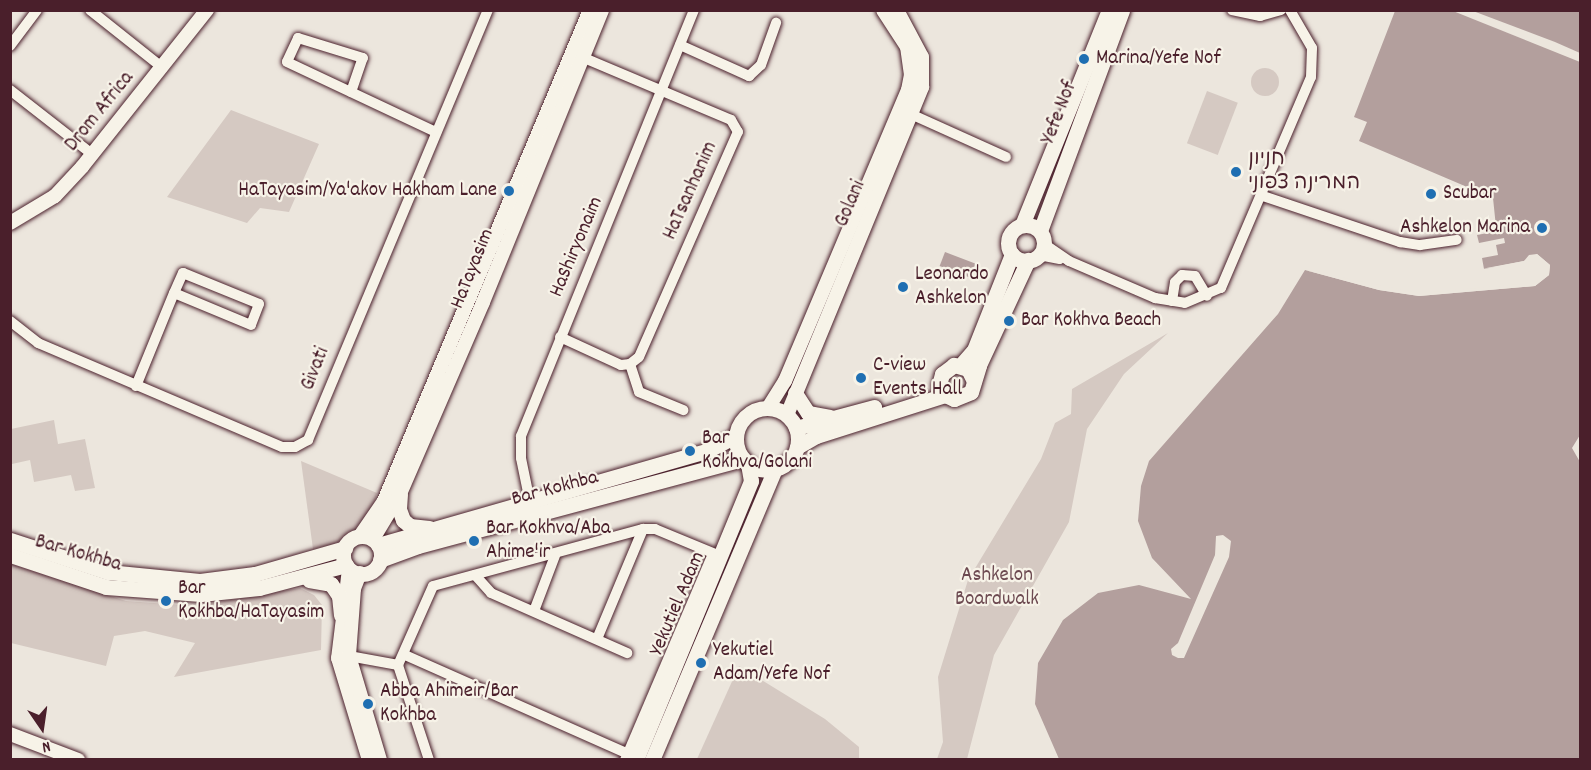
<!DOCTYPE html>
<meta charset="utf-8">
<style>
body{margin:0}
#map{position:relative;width:1591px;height:770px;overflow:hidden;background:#ece6dd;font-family:Dekko,"Playpen Sans Hebrew",sans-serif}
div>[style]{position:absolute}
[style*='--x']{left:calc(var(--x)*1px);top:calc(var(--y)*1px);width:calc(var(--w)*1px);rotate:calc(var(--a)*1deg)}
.green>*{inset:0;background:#d5c9c2;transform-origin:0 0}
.round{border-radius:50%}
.water>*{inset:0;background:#b39f9d;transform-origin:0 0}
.pier>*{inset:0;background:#ece6dd}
.roads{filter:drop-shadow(0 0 2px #4a1f2b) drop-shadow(0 0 2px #4a1f2b)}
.minor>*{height:10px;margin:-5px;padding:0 5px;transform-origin:5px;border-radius:5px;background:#f7f3e8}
.tertiary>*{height:14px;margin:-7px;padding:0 7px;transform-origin:7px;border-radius:7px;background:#f7f3e8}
.secondary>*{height:15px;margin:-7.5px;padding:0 7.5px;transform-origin:7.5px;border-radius:7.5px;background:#f7f3e8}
.secondary>.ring{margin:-7.5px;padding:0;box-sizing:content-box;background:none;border:15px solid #f7f3e8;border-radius:50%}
.dots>*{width:16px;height:16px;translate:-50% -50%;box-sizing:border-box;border:3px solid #f7f3e8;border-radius:50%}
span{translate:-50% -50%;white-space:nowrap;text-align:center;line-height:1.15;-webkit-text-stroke:4.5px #f7f3e8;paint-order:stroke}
.poi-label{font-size:21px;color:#4a1f2b}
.left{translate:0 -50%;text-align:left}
.right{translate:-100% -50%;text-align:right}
.street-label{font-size:21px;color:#4a1f2b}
.park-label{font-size:21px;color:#6d4a51}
.frame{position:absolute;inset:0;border:12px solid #4a1f2b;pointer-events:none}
.north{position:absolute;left:12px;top:698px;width:60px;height:60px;-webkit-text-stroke:4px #f7f3e8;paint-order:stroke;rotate:167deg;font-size:16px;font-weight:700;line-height:24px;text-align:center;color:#4a1f2b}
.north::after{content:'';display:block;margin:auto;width:21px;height:27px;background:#4a1f2b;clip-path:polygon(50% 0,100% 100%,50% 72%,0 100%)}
</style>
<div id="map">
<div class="green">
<i class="round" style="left:1251px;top:68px;width:28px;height:28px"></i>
<i style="left:1207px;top:91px;width:33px;height:56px;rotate:21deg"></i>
<i style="clip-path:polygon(231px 110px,319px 144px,289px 212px,260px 208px,247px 223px,167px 197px)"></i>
<i style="clip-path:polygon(1168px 333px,1124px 374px,1087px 429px,1069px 522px,994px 655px,967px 759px,937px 759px,943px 742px,938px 677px,968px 580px,1041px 459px,1055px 423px,1071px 414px,1072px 389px)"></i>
<i style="clip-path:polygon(54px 420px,58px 444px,85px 439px,95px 488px,75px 491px,71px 475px,34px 482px,30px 460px,12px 464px,11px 429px)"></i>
<i style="clip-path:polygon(301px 461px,377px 493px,371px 513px,357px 531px,334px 544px,313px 549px)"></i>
<i style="clip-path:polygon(10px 564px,126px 601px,196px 606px,300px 588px,314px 595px,322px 605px,321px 650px,174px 677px,195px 643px,145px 631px,114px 636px,106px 666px,11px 643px)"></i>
<i style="clip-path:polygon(739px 666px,825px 719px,859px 747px,859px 759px,697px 759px)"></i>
</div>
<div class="water">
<i style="clip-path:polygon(1395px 11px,1580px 11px,1580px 435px,1572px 448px,1580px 462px,1580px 759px,1059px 759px,1035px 704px,1038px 663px,1063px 620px,1098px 593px,1139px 585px,1191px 599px,1152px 558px,1138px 521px,1141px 486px,1149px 461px,1278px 314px,1305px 270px,1379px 290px,1419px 296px,1535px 286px,1549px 275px,1550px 265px,1537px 254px,1524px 261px,1484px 269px,1482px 258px,1498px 255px,1496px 245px,1505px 243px,1504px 238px,1479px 243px,1477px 235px,1503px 230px,1502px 226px,1496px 227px,1493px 198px,1359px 141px,1367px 122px,1354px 117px)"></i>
<i style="left:945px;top:252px;width:33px;height:15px;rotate:21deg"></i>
</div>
<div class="pier">
<i style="clip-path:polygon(1453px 11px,1473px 11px,1555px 42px,1580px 53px,1580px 62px)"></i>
<i style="clip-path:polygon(1537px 254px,1550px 265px,1549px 275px,1535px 286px,1419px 296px,1379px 290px,1305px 270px,1419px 293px,1535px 283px,1546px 274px,1547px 266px,1537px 257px,1524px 264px,1481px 269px,1524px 261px,1529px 255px)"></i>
<i style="clip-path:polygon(1223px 535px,1231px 541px,1229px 557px,1184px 658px,1178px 658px,1172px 655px,1171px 649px,1178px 643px,1215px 555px,1216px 536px)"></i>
</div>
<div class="roads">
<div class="minor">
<i style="--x:90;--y:10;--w:93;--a:38.5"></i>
<i style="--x:1232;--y:10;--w:29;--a:12"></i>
<i style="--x:1260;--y:16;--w:22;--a:-16"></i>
<i style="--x:680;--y:45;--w:76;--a:24.2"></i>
<i style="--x:749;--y:76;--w:16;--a:-43"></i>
<i style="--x:761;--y:65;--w:45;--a:-70.3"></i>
<i style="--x:10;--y:46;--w:45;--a:-53.1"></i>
<i style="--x:10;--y:90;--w:104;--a:38"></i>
<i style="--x:351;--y:92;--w:36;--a:-71"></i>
<i style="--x:363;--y:58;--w:68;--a:-162.9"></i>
<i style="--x:298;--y:38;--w:26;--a:115"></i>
<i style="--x:287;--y:62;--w:165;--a:25.2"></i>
<i style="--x:913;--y:115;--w:102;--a:24.3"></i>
<i style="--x:1263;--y:196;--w:145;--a:18.6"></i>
<i style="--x:1400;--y:242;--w:20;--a:9"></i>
<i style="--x:1420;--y:245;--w:37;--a:-8"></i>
<i style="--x:1044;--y:244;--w:30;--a:34"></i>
<i style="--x:1069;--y:261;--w:94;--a:23.3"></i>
<i style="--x:1155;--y:298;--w:30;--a:9"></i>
<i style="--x:1185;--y:303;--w:39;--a:-23"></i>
<i style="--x:1221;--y:288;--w:229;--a:-66.9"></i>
<i style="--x:1311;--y:77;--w:29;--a:-88"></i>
<i style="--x:1312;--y:48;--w:44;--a:-120.1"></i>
<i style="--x:1039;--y:255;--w:21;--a:11"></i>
<i style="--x:1172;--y:301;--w:19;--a:-81"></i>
<i style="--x:1175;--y:282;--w:10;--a:-45"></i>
<i style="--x:1182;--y:275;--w:13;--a:4"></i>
<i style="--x:1195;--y:276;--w:23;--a:59"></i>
<i style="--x:10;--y:321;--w:36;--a:38"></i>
<i style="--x:38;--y:343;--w:265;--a:23.1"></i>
<i style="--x:282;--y:447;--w:13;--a:0"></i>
<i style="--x:295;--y:447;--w:15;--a:-28"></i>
<i style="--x:308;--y:440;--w:466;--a:-67.3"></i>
<i style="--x:560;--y:337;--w:67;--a:24.7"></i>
<i style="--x:621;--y:365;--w:9;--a:-6"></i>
<i style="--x:630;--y:364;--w:11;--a:-38"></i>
<i style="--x:639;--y:357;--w:246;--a:-66.3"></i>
<i style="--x:738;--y:132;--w:14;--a:-120"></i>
<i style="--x:731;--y:120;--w:167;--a:-157.1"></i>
<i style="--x:630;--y:364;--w:29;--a:72"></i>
<i style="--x:639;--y:392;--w:48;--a:22.2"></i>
<i style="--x:136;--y:386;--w:100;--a:-67.8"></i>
<i style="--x:174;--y:293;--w:22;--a:-66"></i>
<i style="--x:183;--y:273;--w:82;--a:22.2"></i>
<i style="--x:259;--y:304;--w:22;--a:111"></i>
<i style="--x:251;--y:325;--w:83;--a:-157.4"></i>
<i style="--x:530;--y:502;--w:45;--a:-101.6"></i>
<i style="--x:521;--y:458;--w:22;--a:-90"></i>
<i style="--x:521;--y:436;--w:460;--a:-67.9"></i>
<i style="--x:475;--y:575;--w:24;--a:48"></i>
<i style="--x:491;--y:593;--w:149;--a:23.8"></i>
<i style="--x:534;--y:611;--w:62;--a:-69.2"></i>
<i style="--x:597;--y:639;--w:119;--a:-67.3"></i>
<i style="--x:405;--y:655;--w:244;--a:23.9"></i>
<i style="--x:349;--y:656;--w:50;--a:10.4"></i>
<i style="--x:429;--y:760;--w:100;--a:-108.1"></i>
<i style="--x:398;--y:665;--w:86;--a:-66.1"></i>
<i style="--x:433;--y:586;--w:218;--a:-15.2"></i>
<i style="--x:643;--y:529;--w:12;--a:0"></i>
<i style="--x:655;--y:529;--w:63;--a:22.5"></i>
<i style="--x:625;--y:760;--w:222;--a:-66.9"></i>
</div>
<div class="tertiary">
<i style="--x:10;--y:223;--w:52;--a:-31"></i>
<i style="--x:55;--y:196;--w:40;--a:-47"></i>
<i style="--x:82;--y:167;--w:201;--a:-51.5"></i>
<i style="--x:768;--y:408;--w:32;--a:-58"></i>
<i style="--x:785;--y:381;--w:316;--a:-67.1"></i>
<i style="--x:908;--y:90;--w:15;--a:-79"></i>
<i style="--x:911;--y:75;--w:28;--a:-98"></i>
<i style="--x:907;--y:47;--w:44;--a:-123"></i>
<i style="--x:787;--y:415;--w:355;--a:-67.6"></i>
<i style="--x:922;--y:87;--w:30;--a:-90"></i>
<i style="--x:922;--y:57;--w:53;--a:-118"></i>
<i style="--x:360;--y:536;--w:42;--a:-55.6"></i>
<i style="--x:384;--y:501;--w:532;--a:-67.24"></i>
<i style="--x:373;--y:539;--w:52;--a:-59"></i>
<i style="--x:400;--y:494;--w:209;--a:-66.6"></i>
<i style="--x:483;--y:302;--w:315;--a:-67.8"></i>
<i style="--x:349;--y:569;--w:90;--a:97"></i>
<i style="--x:338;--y:658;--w:107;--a:73.1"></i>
<i style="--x:360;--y:573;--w:17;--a:111"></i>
<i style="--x:354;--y:589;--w:67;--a:94.3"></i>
<i style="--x:349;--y:656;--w:109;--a:73.4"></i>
<i style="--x:10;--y:734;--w:73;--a:20.9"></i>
</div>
<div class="secondary">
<i style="--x:1022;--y:225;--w:232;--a:-68"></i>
<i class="ring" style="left:1008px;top:225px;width:21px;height:21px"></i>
<i style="--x:1040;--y:231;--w:236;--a:-69.6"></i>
<i style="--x:960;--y:366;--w:21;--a:-49"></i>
<i style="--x:974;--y:350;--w:103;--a:-68.4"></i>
<i style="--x:974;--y:381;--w:13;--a:-117"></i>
<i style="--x:968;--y:369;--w:15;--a:-164"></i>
<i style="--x:954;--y:365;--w:15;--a:143"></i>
<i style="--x:942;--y:374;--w:11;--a:105"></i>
<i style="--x:939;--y:385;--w:12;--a:59"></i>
<i style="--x:945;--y:395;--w:10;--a:24"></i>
<i style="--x:954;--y:399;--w:18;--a:-22"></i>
<i style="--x:971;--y:392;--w:28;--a:-73"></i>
<i style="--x:979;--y:365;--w:116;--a:-65"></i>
<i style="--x:795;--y:393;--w:24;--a:57"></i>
<i style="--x:808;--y:413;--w:22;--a:10"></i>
<i class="ring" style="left:736px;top:408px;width:47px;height:47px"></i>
<i style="--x:796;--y:428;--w:81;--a:-15.1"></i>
<i style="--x:797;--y:447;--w:22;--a:-30"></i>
<i style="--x:816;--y:436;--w:135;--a:-17.6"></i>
<i style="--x:400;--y:494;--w:15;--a:94"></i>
<i style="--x:399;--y:509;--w:12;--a:70"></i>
<i style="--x:403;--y:520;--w:9;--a:41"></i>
<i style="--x:410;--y:526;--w:19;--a:6"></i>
<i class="ring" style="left:343px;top:536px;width:23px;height:23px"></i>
<i style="--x:10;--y:540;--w:103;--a:18.1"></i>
<i style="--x:108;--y:572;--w:92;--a:5.6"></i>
<i style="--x:200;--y:581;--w:55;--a:-7.3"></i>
<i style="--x:255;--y:574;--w:94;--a:-16.1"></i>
<i style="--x:378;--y:545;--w:344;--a:-16"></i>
<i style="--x:709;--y:450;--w:30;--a:-28"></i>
<i style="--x:10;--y:555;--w:101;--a:18.4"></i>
<i style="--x:106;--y:587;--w:95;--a:4.2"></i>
<i style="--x:201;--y:594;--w:58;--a:-5.9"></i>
<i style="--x:259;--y:588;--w:90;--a:-14.8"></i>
<i style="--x:380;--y:560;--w:40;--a:-20.2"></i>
<i style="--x:418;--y:546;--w:335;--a:-15"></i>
<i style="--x:309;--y:580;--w:22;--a:10"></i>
<i style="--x:331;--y:584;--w:14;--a:56"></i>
<i style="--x:339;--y:596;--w:19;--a:84"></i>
<i style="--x:636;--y:760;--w:302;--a:-67.6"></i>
<i style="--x:751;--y:481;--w:17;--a:-100"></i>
<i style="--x:652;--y:760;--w:316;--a:-67.1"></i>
</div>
</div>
<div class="dots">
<i style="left:1084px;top:59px;background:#1f6fb2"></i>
<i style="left:1236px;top:172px;background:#1f6fb2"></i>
<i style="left:509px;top:191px;background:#1f6fb2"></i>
<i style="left:1431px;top:194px;background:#1f6fb2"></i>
<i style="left:1542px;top:228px;background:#1f6fb2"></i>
<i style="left:903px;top:287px;background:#1f6fb2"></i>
<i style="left:1009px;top:321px;background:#1f6fb2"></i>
<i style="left:861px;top:378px;background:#1f6fb2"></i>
<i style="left:690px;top:451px;background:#1f6fb2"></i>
<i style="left:474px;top:541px;background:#1f6fb2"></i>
<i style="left:166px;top:601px;background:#1f6fb2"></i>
<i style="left:701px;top:663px;background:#1f6fb2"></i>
<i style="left:368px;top:704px;background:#1f6fb2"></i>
</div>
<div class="poi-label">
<span class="left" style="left:1096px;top:59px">Marina/Yefe Nof</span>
<span class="left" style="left:1248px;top:172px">חניון<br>המרינה צפוני</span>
<span class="right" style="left:497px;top:191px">HaTayasim/Ya'akov Hakham Lane</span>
<span class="left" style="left:1443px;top:194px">Scubar</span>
<span class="right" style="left:1530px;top:228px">Ashkelon Marina</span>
<span class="left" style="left:915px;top:287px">Leonardo<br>Ashkelon</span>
<span class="left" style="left:1021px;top:321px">Bar Kokhva Beach</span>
<span class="left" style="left:873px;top:378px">C-view<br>Events Hall</span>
<span class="left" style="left:702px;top:451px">Bar<br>Kokhva/Golani</span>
<span class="left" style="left:486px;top:541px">Bar Kokhva/Aba<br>Ahime'ir</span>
<span class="left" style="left:178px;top:601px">Bar<br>Kokhba/HaTayasim</span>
<span class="left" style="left:713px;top:663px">Yekutiel<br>Adam/Yefe Nof</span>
<span class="left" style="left:380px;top:704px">Abba Ahimeir/Bar<br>Kokhba</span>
</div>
<div class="street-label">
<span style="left:100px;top:112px;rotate:-51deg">Drom Africa</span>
<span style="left:1060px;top:113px;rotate:-69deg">Yefe Nof</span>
<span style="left:691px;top:191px;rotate:-66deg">HaTsanhanim</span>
<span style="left:851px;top:204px;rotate:-67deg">Golani</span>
<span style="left:577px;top:247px;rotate:-67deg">HaShiryonaim</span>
<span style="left:473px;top:269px;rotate:-68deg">HaTayasim</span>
<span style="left:316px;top:369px;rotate:-68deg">Givati</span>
<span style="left:555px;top:489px;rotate:-15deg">Bar Kokhba</span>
<span style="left:78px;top:554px;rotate:16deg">Bar Kokhba</span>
<span style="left:678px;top:604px;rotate:-67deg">Yekutiel Adam</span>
</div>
<div class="park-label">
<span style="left:997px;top:588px">Ashkelon<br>Boardwalk</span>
</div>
<div class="frame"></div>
<div class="north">N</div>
</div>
